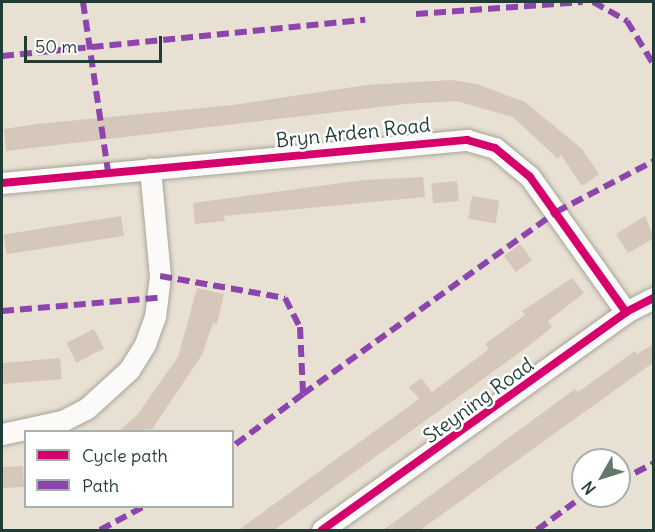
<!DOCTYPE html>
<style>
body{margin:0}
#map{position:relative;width:655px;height:532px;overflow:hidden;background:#e8e0d2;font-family:Delius,sans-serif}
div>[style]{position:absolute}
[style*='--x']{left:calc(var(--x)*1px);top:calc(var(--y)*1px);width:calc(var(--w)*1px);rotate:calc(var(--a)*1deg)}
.building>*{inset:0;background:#d5c8bb;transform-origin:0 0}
.roads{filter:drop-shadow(0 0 2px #a4a49a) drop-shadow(0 0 2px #a4a49a)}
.minor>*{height:21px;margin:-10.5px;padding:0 10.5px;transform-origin:10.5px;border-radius:10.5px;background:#fcfaf8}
.quiet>*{height:6px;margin-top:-3px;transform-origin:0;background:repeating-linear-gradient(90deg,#8e44ad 0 12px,transparent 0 18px)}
.cycleway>*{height:8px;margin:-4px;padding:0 4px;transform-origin:4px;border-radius:4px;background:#d6006c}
span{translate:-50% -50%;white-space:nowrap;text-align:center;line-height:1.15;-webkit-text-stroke:5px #fff;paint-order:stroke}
.street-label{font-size:20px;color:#1f3d34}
.frame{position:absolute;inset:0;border:3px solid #1f3d34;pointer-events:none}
.legend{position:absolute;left:24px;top:430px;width:210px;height:78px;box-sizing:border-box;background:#fff;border:2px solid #a5b1ae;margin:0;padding:8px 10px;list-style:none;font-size:18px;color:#1f3d34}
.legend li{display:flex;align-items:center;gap:12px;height:30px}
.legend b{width:30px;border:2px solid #a5b1ae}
.north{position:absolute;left:571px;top:448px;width:60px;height:60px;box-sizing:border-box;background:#fff;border:2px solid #a5b1ae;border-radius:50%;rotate:231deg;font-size:16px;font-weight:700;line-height:24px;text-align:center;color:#1f3d34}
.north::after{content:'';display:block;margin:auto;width:21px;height:27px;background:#65766b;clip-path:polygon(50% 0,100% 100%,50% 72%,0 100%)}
.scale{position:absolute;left:24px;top:36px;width:138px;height:27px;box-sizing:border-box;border:3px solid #1f3d34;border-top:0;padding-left:8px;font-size:18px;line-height:21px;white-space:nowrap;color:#1f3d34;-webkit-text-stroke:4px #fff;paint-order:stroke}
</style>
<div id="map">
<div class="building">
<i style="clip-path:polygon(451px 80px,477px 84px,525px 102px,582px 149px,599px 174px,582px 186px,561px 155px,558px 159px,513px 117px,456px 101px,405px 104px,6px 151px,4px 129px,37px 124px,233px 105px,367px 85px)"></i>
<i style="clip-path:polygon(423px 177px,425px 197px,224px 216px,225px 221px,195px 224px,193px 203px,364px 180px)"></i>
<i style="left:457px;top:181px;width:20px;height:26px;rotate:84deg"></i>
<i style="left:472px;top:196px;width:28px;height:23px;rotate:10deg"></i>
<i style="left:121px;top:216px;width:20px;height:119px;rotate:81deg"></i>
<i style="clip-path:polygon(645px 216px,654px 238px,628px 253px,616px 234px)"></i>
<i style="left:520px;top:244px;width:20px;height:20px;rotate:53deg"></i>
<i style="clip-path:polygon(572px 278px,584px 293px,548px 321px,552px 327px,530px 345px,273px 531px,237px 531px,419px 399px,409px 387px,421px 378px,432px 392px,489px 349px,485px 344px,525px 315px,522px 311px)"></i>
<i style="clip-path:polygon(197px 288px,224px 294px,217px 324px,213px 323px,202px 355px,152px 429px,118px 432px,138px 414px,178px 357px)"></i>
<i style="left:94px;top:329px;width:22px;height:31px;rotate:63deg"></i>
<i style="clip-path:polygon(654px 344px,654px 362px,419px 531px,382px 531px,575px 389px,578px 392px,635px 351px,637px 354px)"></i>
<i style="left:60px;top:358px;width:21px;height:59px;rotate:85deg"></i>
<i style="left:23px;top:466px;width:21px;height:21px;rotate:87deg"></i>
</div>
<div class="roads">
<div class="minor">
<i style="--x:2;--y:183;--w:467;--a:-5.3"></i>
<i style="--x:467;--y:140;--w:29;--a:16"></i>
<i style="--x:495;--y:148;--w:45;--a:39.6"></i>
<i style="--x:530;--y:177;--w:166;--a:54.6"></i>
<i style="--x:2;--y:434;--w:61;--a:-12.2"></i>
<i style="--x:62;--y:421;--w:27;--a:-27"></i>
<i style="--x:86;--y:409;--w:58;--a:-42.2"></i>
<i style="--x:129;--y:370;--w:31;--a:-58"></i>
<i style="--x:145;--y:344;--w:29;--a:-70"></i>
<i style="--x:155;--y:317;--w:41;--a:-83"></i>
<i style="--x:160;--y:276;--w:108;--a:-95.3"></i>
<i style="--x:322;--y:530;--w:374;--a:-35.6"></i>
<i style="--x:626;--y:312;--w:31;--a:-27"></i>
</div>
</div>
<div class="quiet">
<i style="--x:83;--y:2;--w:172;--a:81.6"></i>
<i style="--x:593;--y:2;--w:39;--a:29"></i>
<i style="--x:627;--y:21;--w:52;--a:58.5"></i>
<i style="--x:416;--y:14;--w:167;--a:-4.1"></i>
<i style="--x:2;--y:56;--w:365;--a:-5.7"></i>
<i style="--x:160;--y:276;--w:127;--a:10"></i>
<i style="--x:285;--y:298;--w:33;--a:63"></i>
<i style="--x:300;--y:327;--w:67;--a:87.4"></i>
<i style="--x:303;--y:394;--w:89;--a:143.3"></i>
<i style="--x:2;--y:311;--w:157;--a:-4.8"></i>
<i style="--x:303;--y:394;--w:312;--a:-35.7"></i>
<i style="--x:556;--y:212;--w:110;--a:-27.5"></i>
<i style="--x:619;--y:481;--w:39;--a:-27"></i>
<i style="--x:100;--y:530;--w:51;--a:-28.1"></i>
<i style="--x:537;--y:530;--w:47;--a:-36.4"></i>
</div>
<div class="cycleway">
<i style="--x:2;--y:183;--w:467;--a:-5.3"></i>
<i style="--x:467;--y:140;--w:29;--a:16"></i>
<i style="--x:495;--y:148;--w:45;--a:39.6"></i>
<i style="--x:530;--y:177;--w:166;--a:54.6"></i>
<i style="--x:322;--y:530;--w:374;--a:-35.6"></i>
<i style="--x:626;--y:312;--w:31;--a:-27"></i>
</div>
<div class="street-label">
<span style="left:353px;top:132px;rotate:-6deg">Bryn Arden Road</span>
<span style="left:478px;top:400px;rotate:-36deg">Steyning Road</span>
</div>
<div class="frame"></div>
<ul class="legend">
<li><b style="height:8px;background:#d6006c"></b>Cycle path</li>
<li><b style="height:8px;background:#8e44ad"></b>Path</li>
</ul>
<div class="north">N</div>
<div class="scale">50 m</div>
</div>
